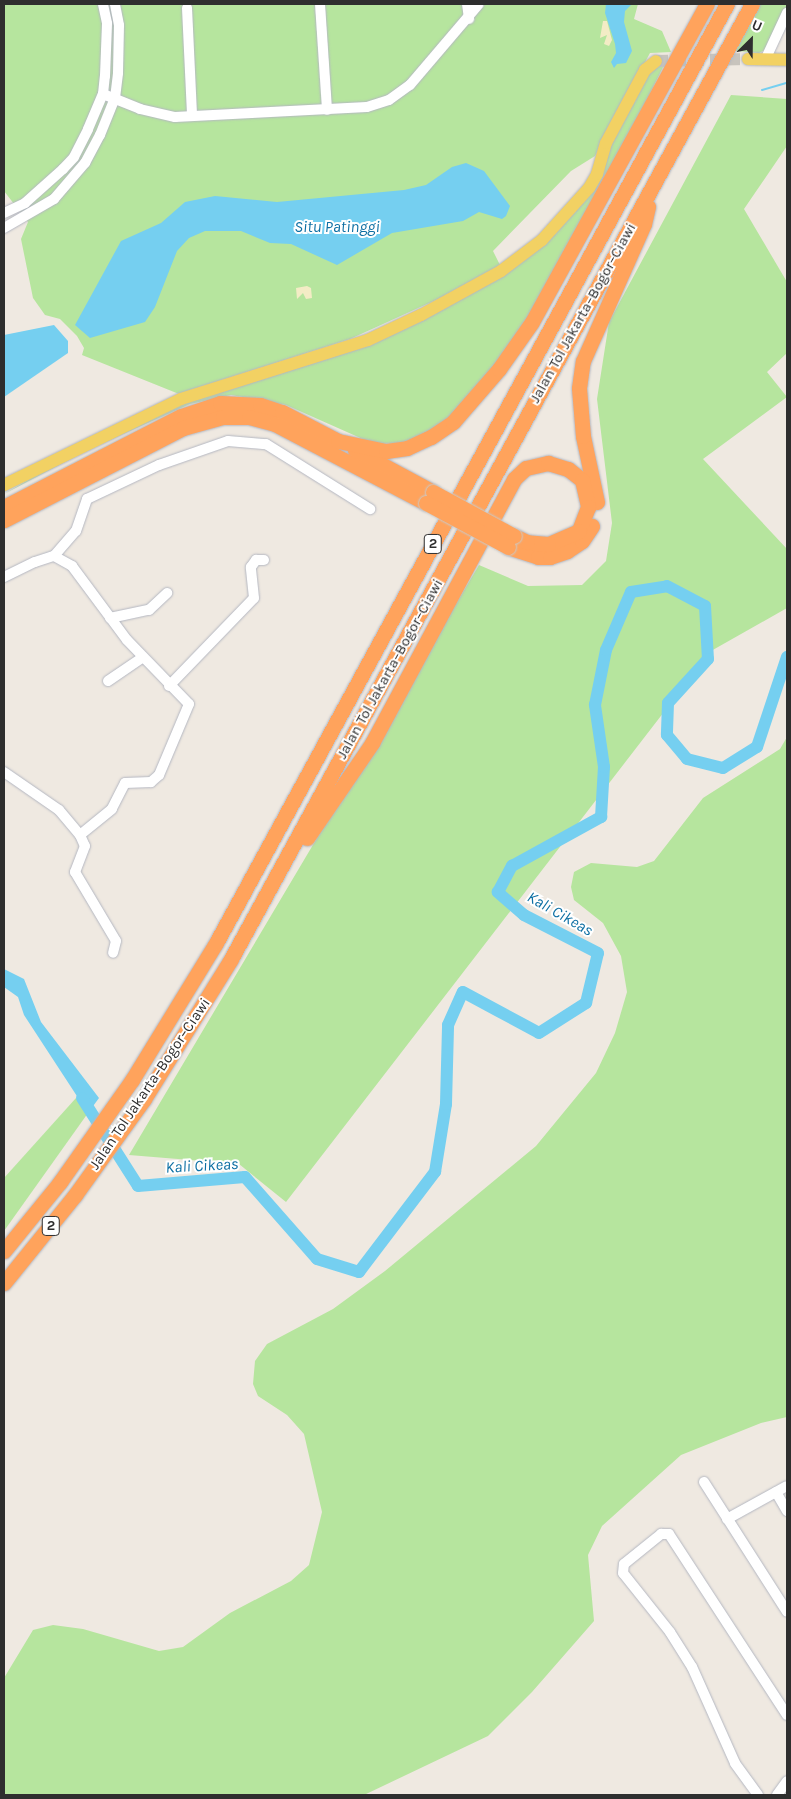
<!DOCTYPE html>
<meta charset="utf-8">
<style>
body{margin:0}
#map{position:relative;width:791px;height:1799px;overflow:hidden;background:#efe9e1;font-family:Karla,sans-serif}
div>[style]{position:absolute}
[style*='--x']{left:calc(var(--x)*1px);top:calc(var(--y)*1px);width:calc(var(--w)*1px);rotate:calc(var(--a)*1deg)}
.green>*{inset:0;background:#b6e59e}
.sand>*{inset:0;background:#f3ecc5}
.water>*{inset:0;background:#75cff0}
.stream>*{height:2px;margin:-1px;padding:0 1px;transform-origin:1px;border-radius:1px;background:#75cff0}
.river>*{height:12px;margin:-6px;padding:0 6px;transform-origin:6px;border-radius:6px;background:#75cff0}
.major-tunnel>*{height:12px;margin-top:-6px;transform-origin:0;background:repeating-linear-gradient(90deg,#c8c4bd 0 12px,transparent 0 18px)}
.roads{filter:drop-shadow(0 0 1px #b4b7c1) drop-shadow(0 0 1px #b4b7c1)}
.minor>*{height:10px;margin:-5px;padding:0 5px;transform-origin:5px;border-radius:5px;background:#fff}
.major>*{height:12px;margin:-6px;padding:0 6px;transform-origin:6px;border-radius:6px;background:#f2d163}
.highway>*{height:15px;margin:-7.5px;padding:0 7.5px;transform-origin:7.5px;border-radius:7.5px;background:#ffa35c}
.bridges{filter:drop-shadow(0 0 1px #c9c9c9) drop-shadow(0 0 1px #c9c9c9)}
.highway-bridge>*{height:15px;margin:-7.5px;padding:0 7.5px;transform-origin:7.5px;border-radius:7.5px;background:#ffa35c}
span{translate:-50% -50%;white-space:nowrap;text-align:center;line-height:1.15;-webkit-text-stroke:4px #fff;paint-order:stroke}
.shield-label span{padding:1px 4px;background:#fff;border:1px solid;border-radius:4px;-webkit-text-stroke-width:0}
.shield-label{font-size:14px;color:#2e2e2e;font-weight:700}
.street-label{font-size:15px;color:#2e2e2e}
.water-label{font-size:16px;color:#0d6fa3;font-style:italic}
.frame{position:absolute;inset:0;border:5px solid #2e2e2e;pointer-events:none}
.north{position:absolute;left:726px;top:15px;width:50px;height:50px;-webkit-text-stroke:4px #fff;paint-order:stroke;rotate:23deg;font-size:14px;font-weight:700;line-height:20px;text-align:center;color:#2e2e2e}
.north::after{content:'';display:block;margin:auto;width:18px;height:22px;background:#2e2e2e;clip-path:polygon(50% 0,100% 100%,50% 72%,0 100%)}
</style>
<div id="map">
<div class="green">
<i style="clip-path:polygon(4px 4px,638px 4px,634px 19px,662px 31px,671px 52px,650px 53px,595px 156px,571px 171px,493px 251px,500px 265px,469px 285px,350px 339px,179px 394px,82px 355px,84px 348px,77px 336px,60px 319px,45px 315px,33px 298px,21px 239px,28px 222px,4px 191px)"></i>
<i style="clip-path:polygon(752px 4px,787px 4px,787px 12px,771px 47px,759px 53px,727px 50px)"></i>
<i style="clip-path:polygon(664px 65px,607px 181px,516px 343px,448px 421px,415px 442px,374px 444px,286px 405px,231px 395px,190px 404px,90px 449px,4px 494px,33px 477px,189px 401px,330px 358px,546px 242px,602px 158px,653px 66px)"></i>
<i style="clip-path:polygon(731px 95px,787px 99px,787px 146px,744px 209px,787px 282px,787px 353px,767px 372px,787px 397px,703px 459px,787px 549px,787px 608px,711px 651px,286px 1202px,239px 1164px,129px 1155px,479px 565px,528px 586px,582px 585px,606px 561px,612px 523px,597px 399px,609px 322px)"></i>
<i style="clip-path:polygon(787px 737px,787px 1417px,761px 1423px,681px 1455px,602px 1526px,588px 1555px,594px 1621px,532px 1692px,488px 1736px,364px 1795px,4px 1795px,4px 1678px,33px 1630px,53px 1625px,83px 1629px,159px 1651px,183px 1647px,230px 1613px,291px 1581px,309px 1565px,322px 1512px,304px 1434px,287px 1415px,258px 1396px,253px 1384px,255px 1361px,267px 1344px,333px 1309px,385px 1271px,536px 1146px,596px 1073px,615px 1033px,627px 992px,621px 956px,603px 923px,574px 900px,571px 887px,574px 872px,591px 863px,637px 867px,654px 861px,703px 798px,780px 749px)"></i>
<i style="clip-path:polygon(76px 1098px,88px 1113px,4px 1231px,4px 1178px)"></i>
</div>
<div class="sand">
<i style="clip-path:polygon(603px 21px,607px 21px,612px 40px,609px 46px,604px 44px,607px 35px,600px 38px)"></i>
<i style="clip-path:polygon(307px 286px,311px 288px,312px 298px,306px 299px,303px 293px,297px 299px,296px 288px)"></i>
</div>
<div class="water">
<i style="clip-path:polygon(606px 4px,632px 4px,625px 11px,624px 22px,632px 51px,626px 63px,617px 64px,614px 68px,611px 62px,616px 53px,615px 44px,605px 13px)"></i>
<i style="clip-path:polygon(466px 163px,484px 171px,510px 206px,506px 216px,502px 219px,479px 212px,463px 221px,392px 233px,337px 265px,291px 244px,270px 243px,241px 231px,205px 231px,189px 238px,177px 251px,155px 307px,145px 322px,90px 338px,75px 325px,121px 241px,161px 223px,185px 202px,215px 196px,277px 202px,404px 190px,426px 185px,452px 167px)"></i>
<i style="clip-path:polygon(54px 325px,68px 341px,68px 353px,4px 397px,4px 335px)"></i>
<i style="clip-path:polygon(4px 969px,24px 979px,41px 1022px,99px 1098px,88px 1113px,24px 1015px,18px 997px,4px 987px)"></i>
</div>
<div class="stream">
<i style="--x:762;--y:90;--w:26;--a:-16"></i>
</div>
<div class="river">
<i style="--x:82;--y:1098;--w:104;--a:57.5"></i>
<i style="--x:138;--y:1186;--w:107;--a:-4.8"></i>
<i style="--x:245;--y:1177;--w:109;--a:48.7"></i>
<i style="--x:317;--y:1259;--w:44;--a:17.2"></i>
<i style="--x:359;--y:1272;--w:126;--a:-52.8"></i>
<i style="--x:435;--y:1172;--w:69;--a:-80.8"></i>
<i style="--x:446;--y:1104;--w:79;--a:-88.5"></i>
<i style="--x:448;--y:1025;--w:36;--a:-66"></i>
<i style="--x:463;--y:992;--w:86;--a:28.3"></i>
<i style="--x:539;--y:1033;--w:56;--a:-32.6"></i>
<i style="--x:586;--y:1003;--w:51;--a:-76.5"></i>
<i style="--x:598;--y:953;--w:83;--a:-152.8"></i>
<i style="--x:524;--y:915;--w:35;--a:-139"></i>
<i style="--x:498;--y:892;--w:30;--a:-62"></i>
<i style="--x:512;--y:866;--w:102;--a:-28.8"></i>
<i style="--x:601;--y:817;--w:50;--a:-86.6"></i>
<i style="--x:604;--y:767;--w:63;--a:-98.3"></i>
<i style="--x:595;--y:705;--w:56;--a:-78.7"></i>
<i style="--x:606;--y:650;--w:63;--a:-66.7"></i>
<i style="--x:631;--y:592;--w:36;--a:-9"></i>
<i style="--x:667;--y:586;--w:43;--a:27.8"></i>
<i style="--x:705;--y:606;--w:53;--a:86.8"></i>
<i style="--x:708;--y:659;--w:59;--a:132.3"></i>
<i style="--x:668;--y:703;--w:32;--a:92"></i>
<i style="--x:667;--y:735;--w:31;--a:50"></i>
<i style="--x:687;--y:759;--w:37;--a:14"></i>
<i style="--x:723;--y:768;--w:40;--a:-32"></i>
<i style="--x:757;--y:747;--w:95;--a:-71.6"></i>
</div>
<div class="major-tunnel">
<i style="--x:656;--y:61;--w:92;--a:-1.2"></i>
</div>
<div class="roads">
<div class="minor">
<i style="--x:320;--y:4;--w:106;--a:86.2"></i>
<i style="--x:467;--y:4;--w:15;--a:82"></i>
<i style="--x:187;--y:8;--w:108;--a:87.3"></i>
<i style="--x:766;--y:58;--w:50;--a:-65"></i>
<i style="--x:103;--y:94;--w:40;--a:22"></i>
<i style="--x:140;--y:109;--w:36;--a:13"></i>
<i style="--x:175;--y:117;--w:192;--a:-3"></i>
<i style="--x:367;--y:107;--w:23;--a:-18"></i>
<i style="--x:389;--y:100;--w:26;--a:-36"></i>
<i style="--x:410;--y:85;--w:106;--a:-49.6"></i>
<i style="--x:4;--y:213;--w:23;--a:-25"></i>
<i style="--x:25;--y:203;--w:51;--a:-41.8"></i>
<i style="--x:63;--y:169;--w:16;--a:-47"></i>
<i style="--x:74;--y:157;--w:31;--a:-63"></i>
<i style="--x:88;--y:129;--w:38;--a:-67"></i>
<i style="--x:103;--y:94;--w:18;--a:-84"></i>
<i style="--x:105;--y:76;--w:53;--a:-87.8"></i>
<i style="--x:107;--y:23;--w:19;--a:-102"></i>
<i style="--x:4;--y:228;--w:58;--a:-30.1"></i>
<i style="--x:54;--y:199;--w:48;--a:-49.3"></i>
<i style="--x:85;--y:163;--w:32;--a:-62"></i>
<i style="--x:100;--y:135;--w:40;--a:-68"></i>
<i style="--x:115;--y:98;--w:25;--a:-83"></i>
<i style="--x:118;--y:73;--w:48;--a:-88.8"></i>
<i style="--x:119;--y:25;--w:21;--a:-101"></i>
<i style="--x:54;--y:556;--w:33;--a:-49"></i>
<i style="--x:76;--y:531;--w:34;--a:-71"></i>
<i style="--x:87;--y:499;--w:80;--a:-25.3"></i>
<i style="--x:159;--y:465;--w:73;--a:-19.2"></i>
<i style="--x:228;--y:441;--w:38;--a:5"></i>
<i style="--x:266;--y:444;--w:123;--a:32"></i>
<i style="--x:4;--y:577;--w:34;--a:-26"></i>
<i style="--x:35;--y:562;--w:20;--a:-18"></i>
<i style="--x:54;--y:556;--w:21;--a:29"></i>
<i style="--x:72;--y:566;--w:92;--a:53.4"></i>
<i style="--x:127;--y:640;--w:89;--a:45.9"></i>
<i style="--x:189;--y:704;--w:77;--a:112.9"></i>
<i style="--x:159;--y:775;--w:11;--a:139"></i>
<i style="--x:151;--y:782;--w:26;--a:178"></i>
<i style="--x:125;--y:783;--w:29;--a:117"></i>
<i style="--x:112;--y:809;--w:41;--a:140.9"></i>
<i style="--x:80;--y:835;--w:12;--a:66"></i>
<i style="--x:85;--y:846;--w:28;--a:111"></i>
<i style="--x:75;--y:872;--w:80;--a:59.3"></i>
<i style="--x:116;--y:941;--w:12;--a:104"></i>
<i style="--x:110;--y:618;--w:40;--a:-12"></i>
<i style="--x:149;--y:610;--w:25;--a:-43"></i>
<i style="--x:108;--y:681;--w:42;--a:-34.4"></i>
<i style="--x:169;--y:686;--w:122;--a:-46"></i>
<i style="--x:254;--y:598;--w:31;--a:-96"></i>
<i style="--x:251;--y:567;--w:9;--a:-54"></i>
<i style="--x:256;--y:560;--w:8;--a:0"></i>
<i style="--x:4;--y:772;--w:67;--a:34.6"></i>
<i style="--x:59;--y:810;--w:33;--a:50"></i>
<i style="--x:704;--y:1482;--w:154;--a:57.4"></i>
<i style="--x:776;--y:1492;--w:22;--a:60"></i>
<i style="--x:727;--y:1519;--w:68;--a:-28.8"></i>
<i style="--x:758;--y:1795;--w:39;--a:-126"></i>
<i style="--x:735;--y:1763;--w:105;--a:-114.1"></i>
<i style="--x:692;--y:1667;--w:41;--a:-122.2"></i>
<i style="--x:670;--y:1632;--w:75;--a:-128.5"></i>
<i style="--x:623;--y:1573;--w:9;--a:-84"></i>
<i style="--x:624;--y:1564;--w:48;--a:-39"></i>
<i style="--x:661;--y:1534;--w:8;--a:0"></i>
<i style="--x:669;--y:1534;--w:216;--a:56.9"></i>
<i style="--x:777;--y:1795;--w:17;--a:-54"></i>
</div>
<div class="major">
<i style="--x:748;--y:59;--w:39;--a:1"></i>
<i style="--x:4;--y:485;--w:197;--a:-25.9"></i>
<i style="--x:181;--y:399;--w:196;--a:-17.5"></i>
<i style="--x:368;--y:340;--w:59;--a:-25.3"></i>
<i style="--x:421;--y:315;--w:91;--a:-28.8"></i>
<i style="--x:501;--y:271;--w:51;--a:-37.1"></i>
<i style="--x:542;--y:240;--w:70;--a:-47.9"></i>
<i style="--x:589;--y:188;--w:16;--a:-60"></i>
<i style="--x:597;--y:174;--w:32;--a:-74"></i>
<i style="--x:606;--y:143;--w:83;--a:-61.9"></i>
<i style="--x:645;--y:70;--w:14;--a:-39"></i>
</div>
<div class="highway">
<i style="--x:355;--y:450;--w:89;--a:28.3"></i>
<i style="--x:597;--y:502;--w:67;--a:-102"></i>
<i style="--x:583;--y:436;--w:48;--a:-94.8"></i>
<i style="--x:579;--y:388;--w:27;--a:-82"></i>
<i style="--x:583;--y:361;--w:150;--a:-66"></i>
<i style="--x:644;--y:224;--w:18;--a:-77"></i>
<i style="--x:4;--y:507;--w:199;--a:-27.2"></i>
<i style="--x:181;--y:416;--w:41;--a:-18.4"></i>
<i style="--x:220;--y:403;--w:40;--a:2.9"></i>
<i style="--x:260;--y:405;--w:23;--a:18"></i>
<i style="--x:282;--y:412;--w:63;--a:27.4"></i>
<i style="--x:338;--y:441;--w:49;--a:11.8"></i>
<i style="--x:386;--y:451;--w:21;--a:-8"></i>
<i style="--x:407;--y:448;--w:26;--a:-25"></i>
<i style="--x:431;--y:437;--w:27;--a:-34"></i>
<i style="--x:453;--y:422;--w:70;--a:-49"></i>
<i style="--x:499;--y:369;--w:57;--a:-54.9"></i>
<i style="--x:532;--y:322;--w:363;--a:-61.2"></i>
<i style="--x:4;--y:520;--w:201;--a:-27.2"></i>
<i style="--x:183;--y:428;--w:41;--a:-15.4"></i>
<i style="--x:223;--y:417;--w:26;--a:0"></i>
<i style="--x:249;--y:417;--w:27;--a:15"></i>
<i style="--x:275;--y:424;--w:170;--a:27.6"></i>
<i style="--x:508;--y:547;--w:32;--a:18"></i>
<i style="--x:538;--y:557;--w:12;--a:0"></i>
<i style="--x:550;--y:557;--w:18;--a:-19"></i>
<i style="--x:567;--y:551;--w:18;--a:-34"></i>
<i style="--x:582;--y:541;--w:18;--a:-56"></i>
<i style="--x:307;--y:838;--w:115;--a:-55.6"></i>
<i style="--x:372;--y:743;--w:300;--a:-61.7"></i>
<i style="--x:514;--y:479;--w:16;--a:-43"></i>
<i style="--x:526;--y:468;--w:23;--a:-13"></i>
<i style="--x:548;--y:463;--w:21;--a:17"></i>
<i style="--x:568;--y:469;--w:18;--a:38"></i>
<i style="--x:582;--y:480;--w:28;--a:77"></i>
<i style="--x:588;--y:507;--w:26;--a:111"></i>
<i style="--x:579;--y:531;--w:34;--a:157"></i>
<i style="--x:548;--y:544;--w:21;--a:-175"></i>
<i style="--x:527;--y:542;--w:14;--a:-155"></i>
<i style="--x:4;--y:1251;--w:89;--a:-50.9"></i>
<i style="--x:60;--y:1182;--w:125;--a:-54.8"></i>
<i style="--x:132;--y:1080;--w:161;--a:-58.5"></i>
<i style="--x:216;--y:943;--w:1069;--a:-61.45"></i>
<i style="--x:4;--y:1283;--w:113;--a:-51.1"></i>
<i style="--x:75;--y:1195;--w:118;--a:-54.3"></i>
<i style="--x:144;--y:1099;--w:165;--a:-58.1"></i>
<i style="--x:231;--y:959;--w:1088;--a:-61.39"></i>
</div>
</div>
<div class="bridges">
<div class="highway-bridge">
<i style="--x:433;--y:492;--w:92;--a:28.5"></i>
<i style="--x:426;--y:503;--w:93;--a:28.2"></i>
</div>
</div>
<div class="shield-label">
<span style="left:433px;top:544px">2</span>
<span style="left:51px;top:1226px">2</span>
</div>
<div class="street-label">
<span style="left:583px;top:313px;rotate:-61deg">Jalan Tol Jakarta–Bogor–Ciawi</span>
<span style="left:390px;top:669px;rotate:-61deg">Jalan Tol Jakarta–Bogor–Ciawi</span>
<span style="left:150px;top:1084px;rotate:-56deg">Jalan Tol Jakarta–Bogor–Ciawi</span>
</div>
<div class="water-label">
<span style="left:337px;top:227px">Situ Patinggi</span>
<span style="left:560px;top:914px;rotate:30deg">Kali Cikeas</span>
<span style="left:202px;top:1166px;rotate:-3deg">Kali Cikeas</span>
</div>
<div class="frame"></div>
<div class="north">U</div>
</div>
